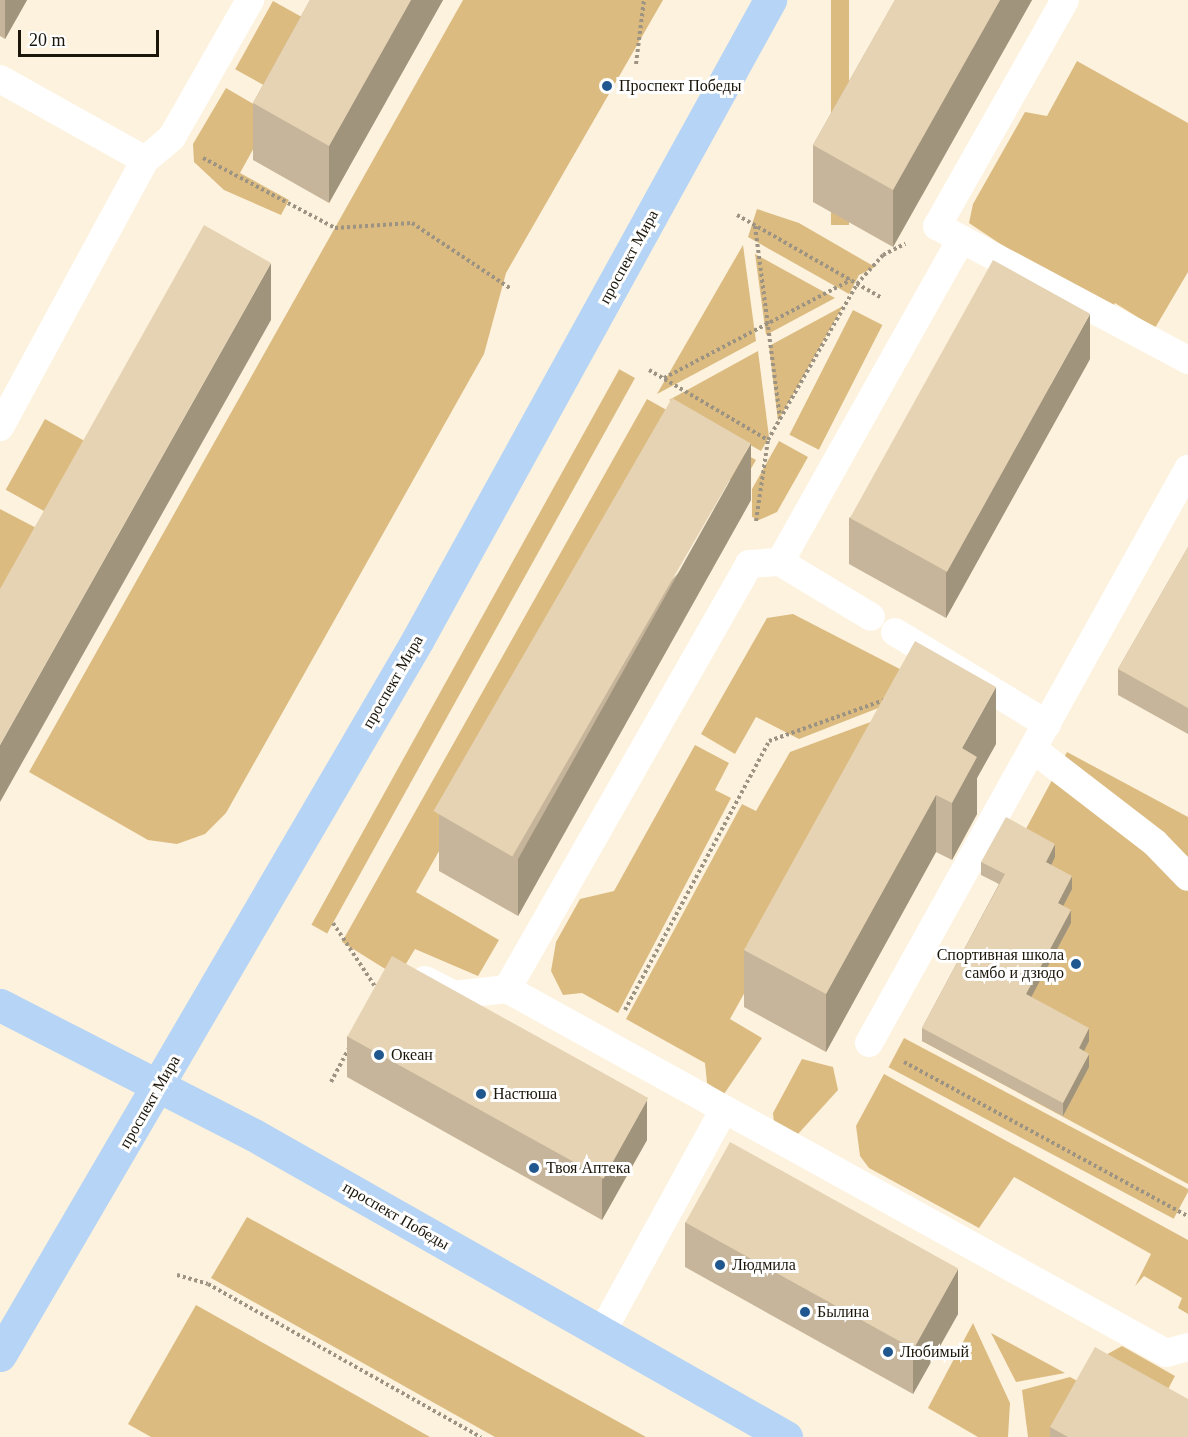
<!DOCTYPE html>
<meta charset="utf-8">
<style>
body{margin:0}
#map{position:relative;width:1188px;height:1437px;overflow:hidden;background:#fdf2de;font-family:Georgia,serif}
div>[style]{position:absolute}
[style*='--x']{left:calc(var(--x)*1px);top:calc(var(--y)*1px);width:calc(var(--w)*1px);rotate:calc(var(--a)*1deg)}
.green>*{inset:0;background:#dcbb80;transform-origin:0 0}
.path>*{height:4px;margin-top:-2px;transform-origin:0;background:repeating-linear-gradient(90deg,#9c9383 0 3px,transparent 0 6px)}
.service>*{height:28px;margin:-14px;padding:0 14px;transform-origin:14px;border-radius:14px;background:#fff}
.primary>*{height:33px;margin:-16.5px;padding:0 16.5px;transform-origin:16.5px;border-radius:16.5px;background:#b6d4f5}
.wall>*{inset:0;background:#c6b59a}
.shaded-wall>*{inset:0;background:#a1947d}
.building>*{inset:0;background:#e6d3b3;transform-origin:0 0}
.dots>*{width:16px;height:16px;translate:-50% -50%;box-sizing:border-box;border:3px solid #fff;border-radius:50%}
span{translate:-50% -50%;white-space:nowrap;text-align:center;line-height:1.15;-webkit-text-stroke:6px #fff;paint-order:stroke}
.poi-label{font-size:16px;color:#1c160a}
.left{translate:0 -50%;text-align:left}
.right{translate:-100% -50%;text-align:right}
.street-label{font-size:16px;color:#1c160a}
.scale{position:absolute;left:18px;top:30px;width:141px;height:27px;box-sizing:border-box;border:3px solid #1c160a;border-top:0;padding-left:8px;font-size:18px;line-height:21px;white-space:nowrap;color:#1c160a;-webkit-text-stroke:4px #fff;paint-order:stroke}
</style>
<div id="map">
<div class="green">
<i style="clip-path:polygon(463px 0,663px 0,506px 273px,484px 354px,226px 813px,205px 834px,177px 844px,148px 840px,29px 772px)"></i>
<i style="left:831px;top:0;width:18px;height:225px"></i>
<i style="left:273px;top:1px;width:54px;height:78px;rotate:29deg"></i>
<i style="clip-path:polygon(1077px 61px,1188px 123px,1188px 272px,1155px 328px,1115px 303px,1108px 316px,969px 223px,973px 204px,1025px 112px,1047px 116px)"></i>
<i style="clip-path:polygon(226px 88px,272px 115px,240px 173px,289px 200px,281px 215px,224px 190px,194px 162px,193px 144px)"></i>
<i style="clip-path:polygon(757px 209px,799px 223px,875px 267px,859px 275px,849px 294px,748px 237px)"></i>
<i style="clip-path:polygon(743px 245px,756px 341px,657px 394px)"></i>
<i style="clip-path:polygon(755px 254px,835px 298px,766px 335px)"></i>
<i style="clip-path:polygon(843px 306px,778px 421px,769px 346px)"></i>
<i style="left:853px;top:310px;width:33px;height:140px;rotate:27deg"></i>
<i style="clip-path:polygon(758px 351px,769px 437px,761px 451px,669px 400px)"></i>
<i style="left:635px;top:378px;width:635px;height:18px;rotate:119deg"></i>
<i style="clip-path:polygon(647px 399px,756px 460px,742px 484px,660px 459px,416px 892px,499px 940px,478px 976px,415px 949px,398px 977px,342px 942px)"></i>
<i style="left:45px;top:419px;width:52px;height:81px;rotate:29deg"></i>
<i style="clip-path:polygon(779px 441px,808px 457px,777px 512px,759px 520px,752px 517px,752px 489px)"></i>
<i style="clip-path:polygon(0 509px,42px 531px,0 601px)"></i>
<i style="clip-path:polygon(793px 614px,927px 683px,927px 689px,799px 739px,756px 717px,735px 754px,701px 734px,767px 618px)"></i>
<i style="clip-path:polygon(900px 711px,730px 1019px,762px 1038px,724px 1094px,707px 1083px,705px 1063px,626px 1019px,742px 804px,756px 811px,790px 752px)"></i>
<i style="clip-path:polygon(695px 745px,729px 763px,715px 790px,731px 798px,618px 1013px,582px 993px,563px 995px,551px 971px,556px 942px,580px 899px,614px 891px)"></i>
<i style="clip-path:polygon(1067px 752px,1188px 817px,1188px 1184px,922px 1041px,1005px 888px,997px 883px)"></i>
<i style="left:904px;top:1038px;width:323px;height:33px;rotate:28deg"></i>
<i style="clip-path:polygon(802px 1059px,833px 1067px,838px 1090px,798px 1134px,774px 1123px,773px 1113px)"></i>
<i style="clip-path:polygon(884px 1074px,1188px 1240px,1188px 1314px,1178px 1308px,1182px 1298px,1144px 1276px,1135px 1286px,1151px 1254px,1014px 1177px,979px 1228px,869px 1168px,860px 1156px,856px 1126px)"></i>
<i style="clip-path:polygon(247px 1217px,646px 1437px,495px 1437px,211px 1278px)"></i>
<i style="clip-path:polygon(196px 1305px,430px 1437px,151px 1437px,128px 1424px)"></i>
<i style="clip-path:polygon(973px 1323px,1010px 1403px,1008px 1437px,978px 1437px,928px 1408px)"></i>
<i style="clip-path:polygon(991px 1333px,1065px 1373px,1016px 1382px)"></i>
<i style="clip-path:polygon(1122px 1346px,1175px 1376px,1167px 1391px,1084px 1367px)"></i>
<i style="clip-path:polygon(1070px 1377px,1083px 1384px,1054px 1437px,1028px 1437px,1022px 1390px)"></i>
</div>
<div class="path">
<i style="--x:636;--y:64;--w:64;--a:-82.9"></i>
<i style="--x:203;--y:158;--w:149;--a:27.9"></i>
<i style="--x:335;--y:228;--w:77;--a:-3.7"></i>
<i style="--x:412;--y:223;--w:118;--a:33.6"></i>
<i style="--x:737;--y:215;--w:167;--a:29.8"></i>
<i style="--x:755;--y:226;--w:194;--a:82.6"></i>
<i style="--x:649;--y:370;--w:138;--a:30.5"></i>
<i style="--x:664;--y:378;--w:211;--a:-27.7"></i>
<i style="--x:756;--y:521;--w:82;--a:-81.6"></i>
<i style="--x:768;--y:440;--w:180;--a:-60.3"></i>
<i style="--x:857;--y:284;--w:39;--a:-48"></i>
<i style="--x:883;--y:255;--w:25;--a:-27"></i>
<i style="--x:333;--y:923;--w:82;--a:56.5"></i>
<i style="--x:625;--y:1010;--w:305;--a:-61.8"></i>
<i style="--x:769;--y:741;--w:125;--a:-19.6"></i>
<i style="--x:904;--y:1062;--w:323;--a:28.5"></i>
<i style="--x:331;--y:1082;--w:38;--a:-62"></i>
<i style="--x:177;--y:1275;--w:32;--a:16"></i>
<i style="--x:208;--y:1284;--w:313;--a:29.3"></i>
</div>
<div class="service">
<i style="--x:1065;--y:0;--w:260;--a:119.5"></i>
<i style="--x:937;--y:226;--w:285;--a:28.1"></i>
<i style="--x:0;--y:79;--w:166;--a:29.2"></i>
<i style="--x:0;--y:427;--w:304;--a:-61.5"></i>
<i style="--x:145;--y:160;--w:35;--a:-40"></i>
<i style="--x:172;--y:137;--w:158;--a:-60.3"></i>
<i style="--x:780;--y:562;--w:370;--a:-60.7"></i>
<i style="--x:895;--y:632;--w:178;--a:31.2"></i>
<i style="--x:1033;--y:749;--w:154;--a:37.6"></i>
<i style="--x:1155;--y:843;--w:47;--a:45.9"></i>
<i style="--x:425;--y:980;--w:33;--a:27"></i>
<i style="--x:454;--y:995;--w:53;--a:-6.5"></i>
<i style="--x:507;--y:989;--w:753;--a:28.91"></i>
<i style="--x:1166;--y:1353;--w:23;--a:-15"></i>
<i style="--x:507;--y:989;--w:489;--a:-60.3"></i>
<i style="--x:749;--y:564;--w:31;--a:-4"></i>
<i style="--x:780;--y:562;--w:106;--a:31.1"></i>
<i style="--x:869;--y:1043;--w:657;--a:-60.94"></i>
<i style="--x:602;--y:1332;--w:254;--a:-61.3"></i>
</div>
<div class="primary">
<i style="--x:0;--y:1005;--w:285;--a:27.1"></i>
<i style="--x:254;--y:1135;--w:612;--a:29.58"></i>
<i style="--x:0;--y:1355;--w:829;--a:-59.72"></i>
<i style="--x:418;--y:639;--w:730;--a:-61.15"></i>
</div>
<div class="wall">
<i style="clip-path:polygon(0 0,27px 0,5px 39px,0 36px)"></i>
<i style="clip-path:polygon(310px 0,443px 0,329px 203px,253px 160px,253px 103px)"></i>
<i style="clip-path:polygon(895px 0,1032px 0,893px 247px,813px 202px,813px 145px)"></i>
<i style="clip-path:polygon(1090px 359px,946px 618px,849px 564px,849px 518px)"></i>
<i style="clip-path:polygon(751px 500px,518px 916px,439px 871px,439px 814px)"></i>
<i style="clip-path:polygon(1188px 547px,1188px 734px,1118px 695px,1118px 669px)"></i>
<i style="clip-path:polygon(996px 744px,977px 778px,977px 814px,952px 860px,936px 852px,826px 1052px,744px 1007px,744px 950px)"></i>
<i style="clip-path:polygon(1055px 857px,1051px 865px,1072px 889px,1063px 906px,1071px 923px,1031px 997px,1089px 1041px,1084px 1051px,1089px 1067px,1063px 1116px,922px 1041px,922px 1028px,999px 884px,981px 875px,981px 862px)"></i>
<i style="clip-path:polygon(347px 1036px,647px 1140px,602px 1220px,347px 1077px)"></i>
<i style="clip-path:polygon(685px 1222px,958px 1314px,913px 1394px,685px 1267px)"></i>
<i style="clip-path:polygon(1050px 1427px,1188px 1437px,1050px 1437px)"></i>
</div>
<div class="shaded-wall">
<i style="clip-path:polygon(5px 0,27px 0,5px 39px)"></i>
<i style="clip-path:polygon(411px 0,443px 0,329px 203px,329px 146px)"></i>
<i style="clip-path:polygon(1000px 0,1032px 0,893px 247px,893px 190px)"></i>
<i style="clip-path:polygon(271px 263px,271px 320px,0 802px,0 745px)"></i>
<i style="clip-path:polygon(1090px 314px,1090px 359px,946px 618px,946px 573px)"></i>
<i style="clip-path:polygon(751px 443px,751px 500px,518px 916px,518px 859px)"></i>
<i style="clip-path:polygon(996px 687px,996px 744px,977px 778px,977px 814px,952px 860px,952px 803px,962px 748px)"></i>
<i style="clip-path:polygon(936px 795px,936px 852px,826px 1052px,826px 994px)"></i>
<i style="clip-path:polygon(1055px 844px,1055px 857px,1046px 876px,1046px 862px)"></i>
<i style="clip-path:polygon(1072px 876px,1072px 889px,1058px 916px,1058px 903px)"></i>
<i style="clip-path:polygon(1071px 910px,1071px 923px,1026px 1007px,1026px 994px)"></i>
<i style="clip-path:polygon(1089px 1028px,1089px 1041px,1079px 1061px,1079px 1048px)"></i>
<i style="clip-path:polygon(1089px 1054px,1089px 1067px,1063px 1116px,1063px 1103px)"></i>
<i style="clip-path:polygon(647px 1100px,647px 1140px,602px 1220px,602px 1180px)"></i>
<i style="clip-path:polygon(958px 1269px,958px 1314px,913px 1394px,913px 1349px)"></i>
</div>
<div class="building">
<i style="clip-path:polygon(310px 0,411px 0,329px 146px,253px 103px)"></i>
<i style="clip-path:polygon(895px 0,1000px 0,893px 190px,813px 145px)"></i>
<i style="clip-path:polygon(204px 225px,271px 263px,0 745px,0 589px)"></i>
<i style="left:993px;top:260px;width:111px;height:295px;rotate:29deg"></i>
<i style="left:672px;top:398px;width:91px;height:477px;rotate:30deg"></i>
<i style="clip-path:polygon(1188px 547px,1188px 708px,1118px 669px)"></i>
<i style="clip-path:polygon(915px 641px,996px 687px,962px 748px,977px 757px,952px 803px,936px 795px,826px 994px,744px 950px)"></i>
<i style="clip-path:polygon(1006px 817px,1055px 844px,1046px 862px,1072px 876px,1058px 903px,1071px 910px,1026px 994px,1089px 1028px,1079px 1048px,1089px 1054px,1063px 1103px,922px 1028px,1005px 874px,981px 862px)"></i>
<i style="left:392px;top:956px;width:293px;height:92px;rotate:29deg"></i>
<i style="left:730px;top:1142px;width:261px;height:92px;rotate:29deg"></i>
<i style="clip-path:polygon(1095px 1347px,1188px 1399px,1188px 1437px,1068px 1437px,1050px 1427px)"></i>
</div>
<div class="dots">
<i style="left:607px;top:86px;background:#21578f"></i>
<i style="left:1076px;top:964px;background:#21578f"></i>
<i style="left:379px;top:1055px;background:#21578f"></i>
<i style="left:481px;top:1094px;background:#21578f"></i>
<i style="left:534px;top:1168px;background:#21578f"></i>
<i style="left:720px;top:1265px;background:#21578f"></i>
<i style="left:805px;top:1312px;background:#21578f"></i>
<i style="left:888px;top:1352px;background:#21578f"></i>
</div>
<div class="poi-label">
<span class="left" style="left:619px;top:86px">Проспект Победы</span>
<span class="right" style="left:1064px;top:964px">Спортивная школа<br>самбо и дзюдо</span>
<span class="left" style="left:391px;top:1055px">Океан</span>
<span class="left" style="left:493px;top:1094px">Настюша</span>
<span class="left" style="left:546px;top:1168px">Твоя Аптека</span>
<span class="left" style="left:732px;top:1265px">Людмила</span>
<span class="left" style="left:817px;top:1312px">Былина</span>
<span class="left" style="left:900px;top:1352px">Любимый</span>
</div>
<div class="street-label">
<span style="left:629px;top:257px;rotate:-61deg">проспект Мира</span>
<span style="left:393px;top:682px;rotate:-60deg">проспект Мира</span>
<span style="left:150px;top:1102px;rotate:-60deg">проспект Мира</span>
<span style="left:396px;top:1216px;rotate:30deg">проспект Победы</span>
</div>
<div class="scale">20 m</div>
</div>
